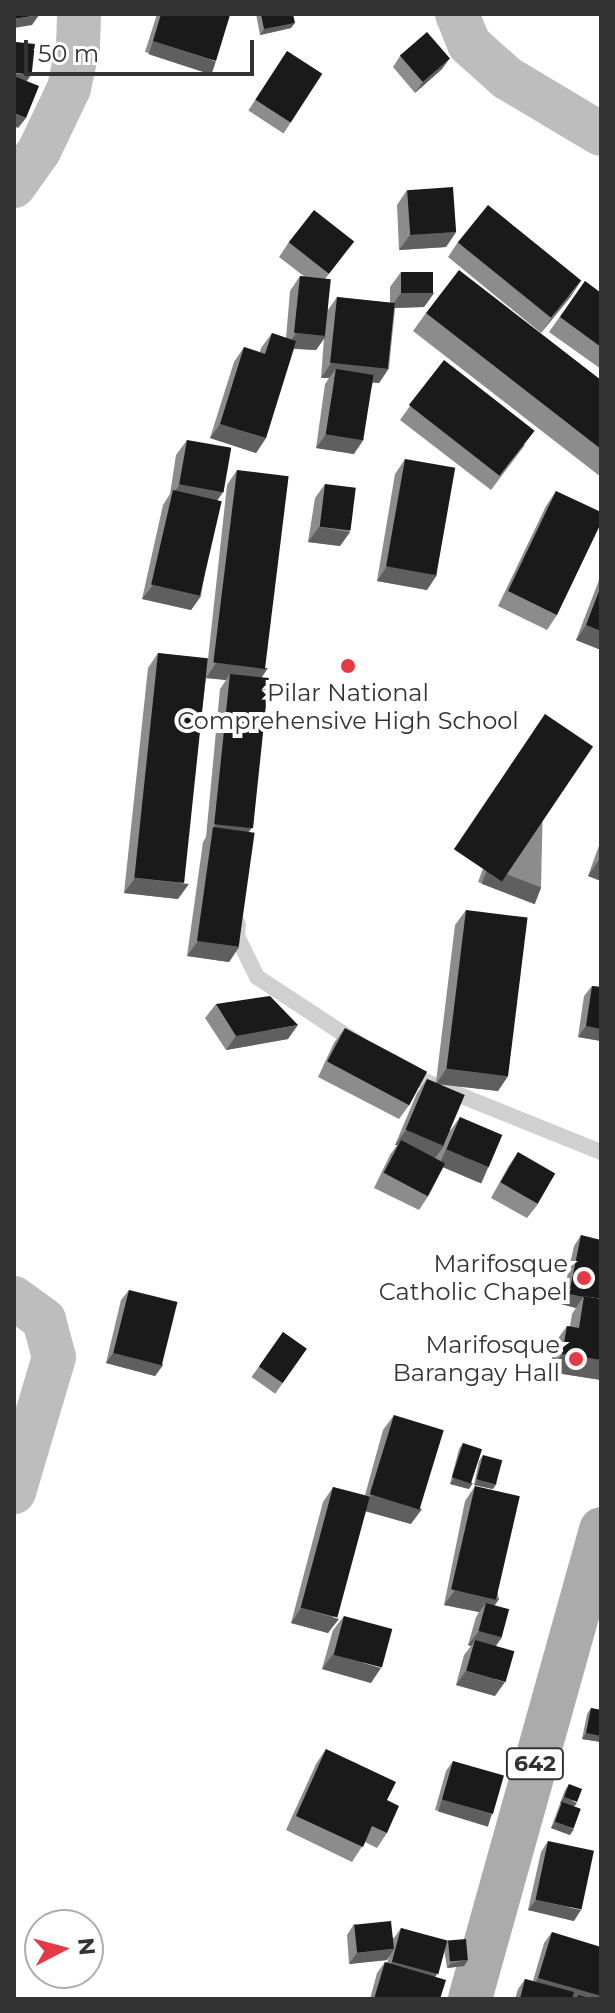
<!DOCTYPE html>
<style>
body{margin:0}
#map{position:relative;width:615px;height:2013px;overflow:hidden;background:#fff;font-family:Montserrat,sans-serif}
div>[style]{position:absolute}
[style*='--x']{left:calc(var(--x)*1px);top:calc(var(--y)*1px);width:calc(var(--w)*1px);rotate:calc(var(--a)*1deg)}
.lane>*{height:16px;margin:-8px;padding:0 8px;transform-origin:8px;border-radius:8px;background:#d0d0d0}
.secondary>*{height:44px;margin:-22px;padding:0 22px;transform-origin:22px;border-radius:22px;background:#bdbdbd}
.primary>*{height:44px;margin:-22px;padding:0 22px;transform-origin:22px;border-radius:22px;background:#ababab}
.wall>*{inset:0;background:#8c8c8c;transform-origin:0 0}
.shaded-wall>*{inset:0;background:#5f5f5f;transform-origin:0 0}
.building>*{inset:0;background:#1a1a1a;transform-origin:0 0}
.dots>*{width:22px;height:22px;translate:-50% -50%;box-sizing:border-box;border:4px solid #fff;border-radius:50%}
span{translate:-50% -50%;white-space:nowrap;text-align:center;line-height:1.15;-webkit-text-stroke:8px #fff;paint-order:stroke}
.shield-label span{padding:2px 6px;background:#fff;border:2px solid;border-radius:6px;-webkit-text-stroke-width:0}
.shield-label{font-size:22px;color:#333;font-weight:700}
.poi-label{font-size:24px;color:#333}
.right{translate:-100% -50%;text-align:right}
.frame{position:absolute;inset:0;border:16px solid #333;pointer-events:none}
.north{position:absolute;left:24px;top:1909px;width:80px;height:80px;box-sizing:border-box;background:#fff;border:2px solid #adadad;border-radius:50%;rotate:84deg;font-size:22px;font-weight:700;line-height:32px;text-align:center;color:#333}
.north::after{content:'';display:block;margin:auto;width:28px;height:36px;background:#e63946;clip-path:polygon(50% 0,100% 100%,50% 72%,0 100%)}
.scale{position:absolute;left:24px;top:40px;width:230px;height:36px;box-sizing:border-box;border:4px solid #333;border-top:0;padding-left:10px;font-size:24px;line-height:28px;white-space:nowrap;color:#333;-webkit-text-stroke:6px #fff;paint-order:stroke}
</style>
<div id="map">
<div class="lane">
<i style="--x:238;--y:924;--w:12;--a:95"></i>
<i style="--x:237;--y:936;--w:46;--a:64"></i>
<i style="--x:257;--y:977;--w:122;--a:33.3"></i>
<i style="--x:402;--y:1072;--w:214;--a:21.9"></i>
</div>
<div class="secondary">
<i style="--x:457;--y:14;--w:32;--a:68"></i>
<i style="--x:469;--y:44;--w:51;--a:41.8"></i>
<i style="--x:507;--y:78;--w:109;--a:30.8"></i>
<i style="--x:14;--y:186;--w:43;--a:-54.5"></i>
<i style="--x:39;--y:151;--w:70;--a:-64.5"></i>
<i style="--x:69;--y:88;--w:43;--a:-77.9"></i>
<i style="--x:78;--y:46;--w:32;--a:-88"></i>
<i style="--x:14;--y:1298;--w:37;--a:36"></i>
<i style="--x:44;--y:1320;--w:38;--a:75"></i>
<i style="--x:54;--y:1357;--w:141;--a:106.5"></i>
</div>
<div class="primary">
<i style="--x:470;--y:1999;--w:488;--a:-74.4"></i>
</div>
<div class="wall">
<i style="clip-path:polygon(157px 14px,227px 14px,208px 72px,145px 52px)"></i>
<i style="clip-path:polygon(256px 14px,293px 14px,291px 28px,260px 35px)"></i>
<i style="left:287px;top:51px;width:42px;height:71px;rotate:33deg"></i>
<i style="clip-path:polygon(400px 56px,442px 69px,415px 93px,393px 67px)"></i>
<i style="clip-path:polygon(407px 190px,456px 232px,446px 247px,399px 250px,397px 205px)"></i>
<i style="clip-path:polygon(354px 241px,325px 279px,328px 310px,337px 297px,390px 303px,390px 287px,401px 272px,434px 293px,424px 307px,395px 308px,389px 368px,379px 383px,373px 382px,354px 454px,316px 448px,325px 384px,329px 378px,321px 378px,324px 338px,316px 350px,294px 349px,266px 438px,256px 453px,210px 438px,234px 362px,244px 347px,260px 352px,261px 348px,272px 333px,286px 338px,290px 291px,300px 276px,305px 277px,279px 257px,289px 242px)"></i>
<i style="clip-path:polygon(458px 242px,571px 296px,541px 333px,448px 257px)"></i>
<i style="clip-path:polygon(585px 281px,601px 293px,601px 369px,549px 332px)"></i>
<i style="clip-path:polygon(426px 313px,601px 380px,601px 477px,413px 331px)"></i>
<i style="clip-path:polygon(410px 406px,525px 445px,491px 490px,400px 420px)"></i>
<i style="clip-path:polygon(187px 440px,217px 500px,201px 596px,191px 610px,142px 599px,163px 505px,170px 494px,176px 455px)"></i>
<i style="clip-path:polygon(405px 459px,427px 590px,377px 581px,395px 474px)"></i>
<i style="clip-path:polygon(237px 470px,262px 677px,253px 826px,249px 832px,239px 947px,229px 962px,187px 956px,203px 842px,206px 837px,220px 689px,226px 680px,206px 678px,178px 899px,124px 893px,148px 668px,158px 653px,208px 659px,227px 485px)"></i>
<i style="clip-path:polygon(325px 484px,350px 532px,340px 546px,308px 542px,315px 498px)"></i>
<i style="clip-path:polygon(556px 491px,557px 615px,547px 630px,498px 606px,546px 506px)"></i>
<i style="clip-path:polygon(601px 575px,601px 650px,576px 640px)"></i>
<i style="clip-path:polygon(545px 714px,541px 887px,531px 902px,478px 882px,535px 729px)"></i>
<i style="clip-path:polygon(601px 840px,601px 881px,588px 876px)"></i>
<i style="clip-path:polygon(466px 910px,508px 1076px,498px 1091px,441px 1084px,450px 1131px,460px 1117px,478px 1182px,443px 1167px,429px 1195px,419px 1210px,374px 1188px,390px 1155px,397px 1145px,395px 1145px,417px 1093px,427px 1079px,436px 1082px,455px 925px)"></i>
<i style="clip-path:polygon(592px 986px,601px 987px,601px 1041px,578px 1037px,584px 996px)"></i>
<i style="clip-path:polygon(216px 1004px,288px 1039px,226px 1050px,205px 1018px)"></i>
<i style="clip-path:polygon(345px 1028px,410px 1104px,399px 1119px,318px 1077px,334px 1043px)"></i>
<i style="clip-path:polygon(518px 1152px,538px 1204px,527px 1218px,491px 1198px,508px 1167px)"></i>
<i style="clip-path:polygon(581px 1235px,601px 1380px,550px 1372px,554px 1344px,567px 1326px,570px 1326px,572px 1314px,576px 1308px,561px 1304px,574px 1246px)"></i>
<i style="clip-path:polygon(129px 1290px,163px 1365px,155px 1376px,106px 1363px,121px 1300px)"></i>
<i style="left:283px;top:1332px;width:29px;height:55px;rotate:35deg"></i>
<i style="clip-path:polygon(394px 1415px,411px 1524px,366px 1511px,328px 1633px,291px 1623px,323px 1502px,333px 1487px,365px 1495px,383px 1430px)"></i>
<i style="clip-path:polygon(463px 1443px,469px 1489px,450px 1484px,459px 1449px)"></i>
<i style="clip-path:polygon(483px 1455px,493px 1489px,474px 1485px,479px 1461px)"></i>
<i style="clip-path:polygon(475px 1486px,499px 1599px,495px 1605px,496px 1646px,495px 1696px,456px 1685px,464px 1655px,471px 1646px,468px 1645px,476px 1617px,479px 1612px,444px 1605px,465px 1501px)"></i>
<i style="clip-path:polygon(344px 1616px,371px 1683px,322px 1669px,333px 1630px)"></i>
<i style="clip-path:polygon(591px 1708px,601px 1710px,601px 1742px,582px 1739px,587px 1714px)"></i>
<i style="clip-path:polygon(326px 1749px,387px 1800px,387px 1833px,377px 1848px,365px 1842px,352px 1862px,286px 1830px,316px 1764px)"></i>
<i style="clip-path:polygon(453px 1761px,492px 1814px,485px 1825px,435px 1810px,446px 1771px)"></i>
<i style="clip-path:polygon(569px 1784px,574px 1807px,570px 1835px,551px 1828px,565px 1790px)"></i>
<i style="clip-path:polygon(548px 1841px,574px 1921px,528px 1910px,541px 1852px)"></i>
<i style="clip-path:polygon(354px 1924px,394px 1938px,401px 1928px,446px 1942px,448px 1940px,468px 1960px,464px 1966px,447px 1968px,444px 1949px,435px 1977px,440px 1999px,370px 1999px,377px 1973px,385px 1962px,387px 1963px,389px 1957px,387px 1960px,349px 1964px,347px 1935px)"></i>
<i style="clip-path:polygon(552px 1932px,601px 1999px,515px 1999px,518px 1989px,525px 1979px,533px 1981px,544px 1943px)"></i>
</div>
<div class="shaded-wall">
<i style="clip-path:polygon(39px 15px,32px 25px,14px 28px,14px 19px)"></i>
<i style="clip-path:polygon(295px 23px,291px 28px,260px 35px,264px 29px)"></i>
<i style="left:153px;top:41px;width:66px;height:14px;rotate:18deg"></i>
<i style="clip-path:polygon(450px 58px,442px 69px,415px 93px,423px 82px)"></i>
<i style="clip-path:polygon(14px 73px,31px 75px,27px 81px,14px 79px)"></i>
<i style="clip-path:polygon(14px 113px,26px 118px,18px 128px,14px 126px)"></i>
<i style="clip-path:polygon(456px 232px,446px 247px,399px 250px,410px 235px)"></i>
<i style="clip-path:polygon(581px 281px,571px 296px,541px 333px,552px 318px)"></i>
<i style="clip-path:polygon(401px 293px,434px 293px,424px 307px,390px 308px)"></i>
<i style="clip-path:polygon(296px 333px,326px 336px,316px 350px,286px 348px)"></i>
<i style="clip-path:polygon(331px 363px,389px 368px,379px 383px,334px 379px,336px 369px,329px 378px,321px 378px)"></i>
<i style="clip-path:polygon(220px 424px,266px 438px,256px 453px,210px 438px)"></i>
<i style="clip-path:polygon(326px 434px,364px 439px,354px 454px,316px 448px)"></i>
<i style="clip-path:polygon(180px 484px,224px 491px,214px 505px,172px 495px)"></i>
<i style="clip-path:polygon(319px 527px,350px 532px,340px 546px,308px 542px)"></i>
<i style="clip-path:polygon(387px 566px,437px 575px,427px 590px,377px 581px)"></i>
<i style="clip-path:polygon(153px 585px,201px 596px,191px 610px,142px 599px)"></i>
<i style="clip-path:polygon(586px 625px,601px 631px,601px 650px,576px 640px)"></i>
<i style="clip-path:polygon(216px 663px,268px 668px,258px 683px,230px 674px,226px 680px,206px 678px)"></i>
<i style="clip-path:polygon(216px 824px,253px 826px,242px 841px,213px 829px)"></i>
<i style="clip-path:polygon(600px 858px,601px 858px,601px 881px,588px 876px)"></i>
<i style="left:488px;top:867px;width:57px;height:18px;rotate:21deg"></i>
<i style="clip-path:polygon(135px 878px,189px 884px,178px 899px,124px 893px)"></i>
<i style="clip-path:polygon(198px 941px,239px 947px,229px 962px,187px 956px)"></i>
<i style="clip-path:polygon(298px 1025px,288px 1039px,226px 1050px,236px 1036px)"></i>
<i style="clip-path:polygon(586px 1026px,601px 1029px,601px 1041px,578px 1037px)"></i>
<i style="clip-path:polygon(446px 1069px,508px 1076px,498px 1091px,436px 1084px)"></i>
<i style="clip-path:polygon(406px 1130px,444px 1146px,433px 1161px,401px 1140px,397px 1145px,395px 1145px)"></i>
<i style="left:446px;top:1149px;width:46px;height:18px;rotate:23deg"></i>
<i style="clip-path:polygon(569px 1294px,583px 1297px,576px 1308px,561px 1304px)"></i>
<i style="clip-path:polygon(113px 1353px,163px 1365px,155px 1376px,106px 1363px)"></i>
<i style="clip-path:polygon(562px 1354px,601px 1360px,601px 1380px,550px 1372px)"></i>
<i style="clip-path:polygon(454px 1478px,473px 1483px,469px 1489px,450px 1484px)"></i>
<i style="clip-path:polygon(478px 1479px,497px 1483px,493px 1489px,474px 1485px)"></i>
<i style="clip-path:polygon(371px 1495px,422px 1509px,411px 1524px,361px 1510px)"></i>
<i style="clip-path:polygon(455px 1590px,499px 1599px,488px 1614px,486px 1603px,479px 1612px,444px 1605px)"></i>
<i style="clip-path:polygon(301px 1608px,339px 1619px,328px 1633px,291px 1623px)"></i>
<i style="clip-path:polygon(479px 1631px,502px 1637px,492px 1652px,475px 1640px,471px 1646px,468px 1645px)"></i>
<i style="clip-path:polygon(333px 1654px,381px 1668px,371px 1683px,322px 1669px)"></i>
<i style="clip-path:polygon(466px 1671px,505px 1682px,495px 1696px,456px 1685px)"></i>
<i style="clip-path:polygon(586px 1733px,601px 1736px,601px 1742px,582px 1739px)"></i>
<i style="clip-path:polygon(564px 1797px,577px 1803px,573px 1808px,560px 1803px)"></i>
<i style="left:442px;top:1799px;width:52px;height:13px;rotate:17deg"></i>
<i style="clip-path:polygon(555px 1822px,574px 1829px,570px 1835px,551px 1828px)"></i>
<i style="clip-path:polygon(536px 1900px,581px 1910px,574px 1921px,528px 1910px)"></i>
<i style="clip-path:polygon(394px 1949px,387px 1960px,349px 1964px,357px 1953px)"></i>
<i style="clip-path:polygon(468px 1960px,464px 1966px,447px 1968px,451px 1963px)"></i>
<i style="clip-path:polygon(392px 1962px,437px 1974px,430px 1985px,385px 1973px)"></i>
<i style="clip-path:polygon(538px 1978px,601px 1996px,601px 1999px,577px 1999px,578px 1995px,575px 1999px,566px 1999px,531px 1989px)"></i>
</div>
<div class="building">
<i style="clip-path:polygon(14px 14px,39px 14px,39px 15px,14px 19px)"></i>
<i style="clip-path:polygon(161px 14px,227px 14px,230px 15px,216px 61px,153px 41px)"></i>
<i style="clip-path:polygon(261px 14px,293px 14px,295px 23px,264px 29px)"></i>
<i style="left:427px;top:32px;width:35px;height:36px;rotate:49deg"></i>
<i style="left:16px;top:42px;width:19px;height:31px;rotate:6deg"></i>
<i style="left:287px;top:51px;width:42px;height:58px;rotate:33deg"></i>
<i style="clip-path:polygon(14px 76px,39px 86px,26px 118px,14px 113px)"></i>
<i style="left:453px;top:187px;width:45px;height:46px;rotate:86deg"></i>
<i style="left:488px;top:205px;width:120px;height:48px;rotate:39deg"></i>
<i style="left:314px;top:210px;width:51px;height:41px;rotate:38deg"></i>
<i style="clip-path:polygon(459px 270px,601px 380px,601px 449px,426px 313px)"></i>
<i style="left:401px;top:272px;width:32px;height:21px"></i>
<i style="left:300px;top:276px;width:31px;height:57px;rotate:6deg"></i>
<i style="clip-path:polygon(585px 281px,601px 293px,601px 347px,560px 317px)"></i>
<i style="left:337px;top:297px;width:58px;height:66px;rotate:6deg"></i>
<i style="clip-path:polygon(272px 333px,296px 341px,266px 438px,220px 424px,244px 347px,265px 354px)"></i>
<i style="left:444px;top:360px;width:115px;height:57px;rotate:38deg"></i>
<i style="left:336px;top:369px;width:38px;height:66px;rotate:9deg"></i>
<i style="left:187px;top:440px;width:45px;height:45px;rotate:10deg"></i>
<i style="left:405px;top:459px;width:51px;height:109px;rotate:10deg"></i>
<i style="left:237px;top:470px;width:52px;height:194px;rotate:7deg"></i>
<i style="left:325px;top:484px;width:31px;height:43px;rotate:7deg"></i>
<i style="left:173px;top:490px;width:50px;height:97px;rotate:13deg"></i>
<i style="clip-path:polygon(556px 491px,601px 512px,601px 523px,557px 615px,508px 591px)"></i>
<i style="clip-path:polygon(601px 586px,601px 631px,586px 625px)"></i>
<i style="left:158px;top:653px;width:50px;height:226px;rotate:6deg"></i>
<i style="left:230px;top:674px;width:39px;height:151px;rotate:6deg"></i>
<i style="left:545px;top:714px;width:58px;height:163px;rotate:34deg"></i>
<i style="left:213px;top:827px;width:42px;height:115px;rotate:8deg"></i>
<i style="left:466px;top:910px;width:62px;height:160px;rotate:7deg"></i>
<i style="clip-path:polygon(592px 986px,601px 987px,601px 1029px,586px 1026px)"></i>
<i style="clip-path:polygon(270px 996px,298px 1025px,236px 1036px,216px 1004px)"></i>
<i style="left:345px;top:1028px;width:93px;height:38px;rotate:28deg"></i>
<i style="left:427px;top:1079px;width:41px;height:55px;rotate:23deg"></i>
<i style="left:460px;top:1117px;width:46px;height:35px;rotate:23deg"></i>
<i style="left:401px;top:1140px;width:50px;height:37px;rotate:28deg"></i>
<i style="left:518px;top:1152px;width:43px;height:35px;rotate:30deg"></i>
<i style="clip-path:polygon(581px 1235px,601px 1240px,601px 1299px,584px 1296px,584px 1297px,569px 1294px)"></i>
<i style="left:129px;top:1290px;width:50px;height:65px;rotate:14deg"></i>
<i style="clip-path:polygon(584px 1296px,601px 1299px,601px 1360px,562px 1354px,567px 1326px,579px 1328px)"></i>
<i style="left:283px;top:1332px;width:29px;height:42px;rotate:35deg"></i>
<i style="left:394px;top:1415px;width:52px;height:83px;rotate:17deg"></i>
<i style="left:463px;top:1443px;width:20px;height:36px;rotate:18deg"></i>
<i style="left:483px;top:1455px;width:20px;height:25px;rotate:15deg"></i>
<i style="left:475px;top:1486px;width:46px;height:106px;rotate:13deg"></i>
<i style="left:333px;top:1487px;width:38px;height:125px;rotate:15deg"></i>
<i style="left:486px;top:1603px;width:24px;height:29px;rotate:15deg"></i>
<i style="left:344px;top:1616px;width:50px;height:40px;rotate:15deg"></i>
<i style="left:475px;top:1640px;width:41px;height:32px;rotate:16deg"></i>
<i style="clip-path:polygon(591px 1708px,601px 1710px,601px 1736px,586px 1733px)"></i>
<i style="clip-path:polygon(326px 1749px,396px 1782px,387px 1800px,399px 1806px,387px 1833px,372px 1826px,363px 1847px,296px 1816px)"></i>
<i style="left:453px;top:1761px;width:53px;height:40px;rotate:16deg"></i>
<i style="left:569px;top:1784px;width:14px;height:14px;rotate:21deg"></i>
<i style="left:562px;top:1802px;width:20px;height:21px;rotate:20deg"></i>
<i style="left:548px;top:1841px;width:47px;height:60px;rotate:12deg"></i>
<i style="left:391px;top:1921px;width:28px;height:37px;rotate:84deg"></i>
<i style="left:401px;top:1928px;width:48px;height:35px;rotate:15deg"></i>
<i style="clip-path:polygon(552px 1932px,601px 1947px,601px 1996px,538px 1978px)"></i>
<i style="left:466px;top:1939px;width:21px;height:18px;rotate:85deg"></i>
<i style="clip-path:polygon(385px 1962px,446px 1980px,440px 1999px,374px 1999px)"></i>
<i style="clip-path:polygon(525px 1979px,574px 1992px,572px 1999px,520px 1999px)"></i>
<i style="clip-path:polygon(578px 1995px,593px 1999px,577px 1999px)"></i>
</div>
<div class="dots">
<i style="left:348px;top:666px;background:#e63946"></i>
<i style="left:584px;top:1278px;background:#e63946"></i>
<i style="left:576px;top:1359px;background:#e63946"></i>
</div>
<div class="shield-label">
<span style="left:535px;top:1764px">642</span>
</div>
<div class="poi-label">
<span style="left:348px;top:707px">Pilar National<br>Comprehensive High School</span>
<span class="right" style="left:568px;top:1278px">Marifosque<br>Catholic Chapel</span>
<span class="right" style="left:560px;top:1359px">Marifosque<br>Barangay Hall</span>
</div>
<div class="frame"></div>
<div class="north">N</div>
<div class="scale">50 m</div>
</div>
